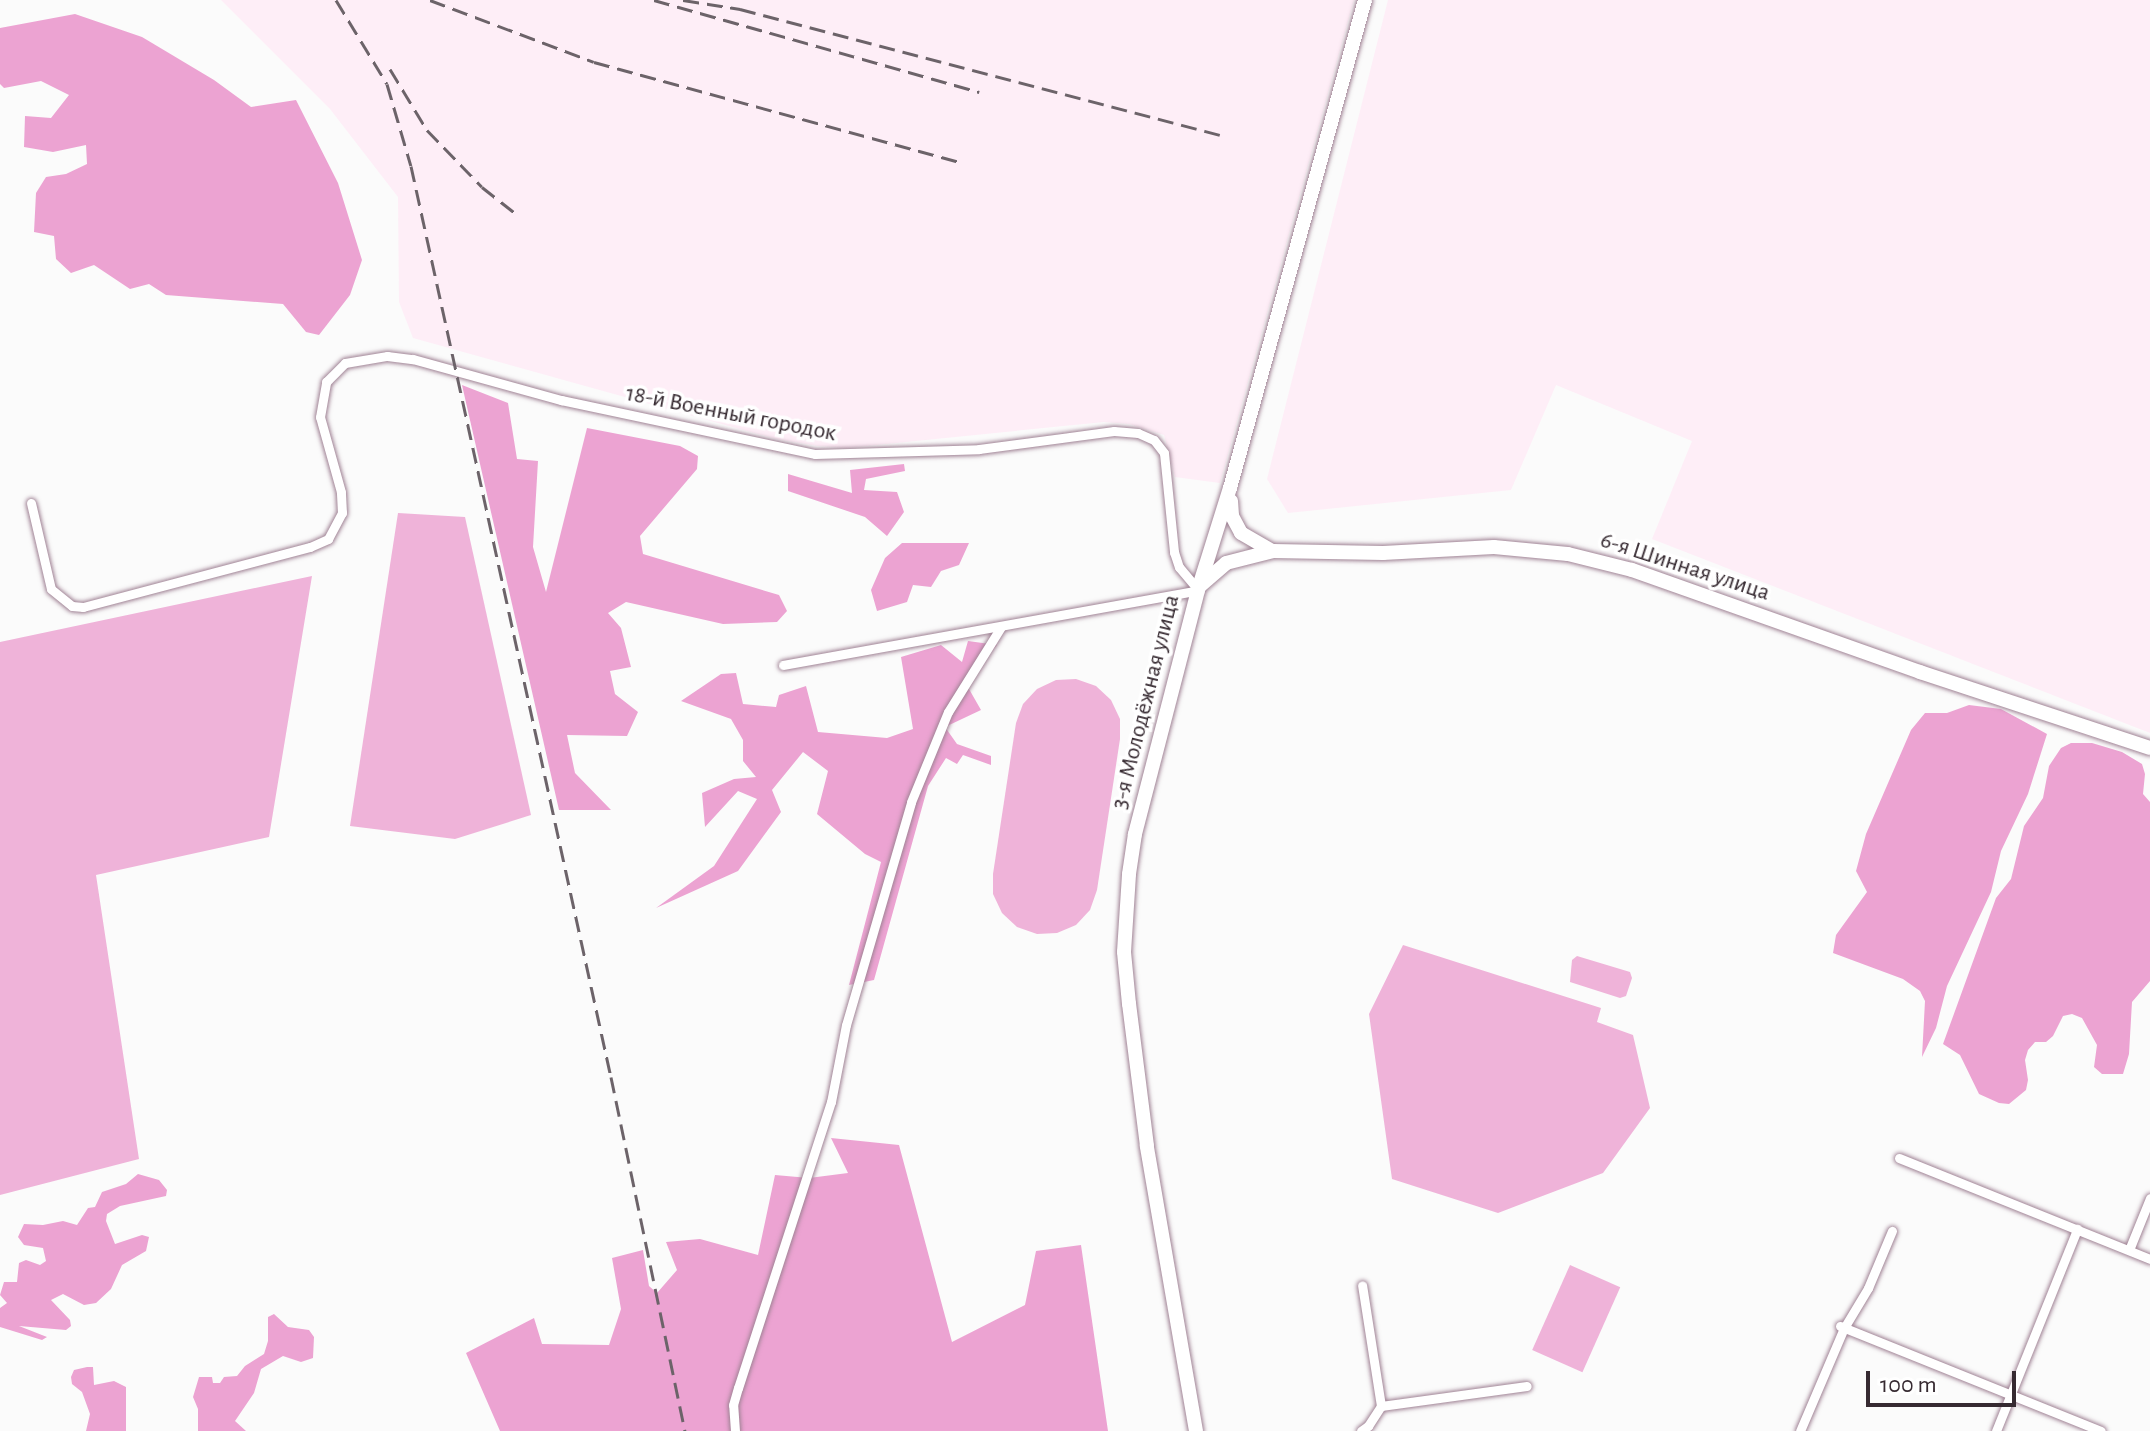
<!DOCTYPE html>
<meta charset="utf-8">
<style>
body{margin:0}
#map{position:relative;width:2150px;height:1431px;overflow:hidden;background:#fbfbfb;font-family:"Alegreya Sans",sans-serif}
div>[style]{position:absolute}
[style*='--x']{left:calc(var(--x)*1px);top:calc(var(--y)*1px);width:calc(var(--w)*1px);rotate:calc(var(--a)*1deg)}
.built>*{inset:0;background:#feeef7}
.green>*{inset:0;background:#efb3d9;transform-origin:0 0}
.forest>*{inset:0;background:#eca3d2}
.roads{filter:drop-shadow(0 0 2px #a08395) drop-shadow(0 0 2px #a08395)}
.minor>*{height:9px;margin:-4.5px;padding:0 4.5px;transform-origin:4.5px;border-radius:4.5px;background:#fff}
.secondary>*{height:14px;margin:-7px;padding:0 7px;transform-origin:7px;border-radius:7px;background:#fff}
.rail>*{height:3px;margin-top:-1.5px;transform-origin:0;background:repeating-linear-gradient(90deg,#6c6369 0 16px,transparent 0 24px)}
span{translate:-50% -50%;white-space:nowrap;text-align:center;line-height:1.15;-webkit-text-stroke:7px #fff;paint-order:stroke}
.street-label{font-size:24px;color:#362a31}
.scale{position:absolute;left:1866px;top:1371px;width:150px;height:36px;box-sizing:border-box;border:4px solid #362a31;border-top:0;padding-left:10px;font-size:24px;line-height:28px;white-space:nowrap;color:#362a31;-webkit-text-stroke:6px #fff;paint-order:stroke}
</style>
<div id="map">
<div class="built">
<i style="clip-path:polygon(221px 0,1354px 0,1220px 483px,1175px 477px,1164px 435px,1129px 424px,1104px 422px,846px 448px,818px 446px,776px 439px,413px 338px,399px 302px,398px 197px,330px 109px)"></i>
<i style="clip-path:polygon(1388px 0,2150px 0,2150px 733px,1652px 539px,1692px 441px,1556px 385px,1511px 490px,1288px 513px,1267px 479px)"></i>
</div>
<div class="green">
<i style="clip-path:polygon(398px 513px,465px 517px,531px 815px,455px 839px,350px 826px)"></i>
<i style="clip-path:polygon(312px 576px,269px 837px,96px 875px,139px 1159px,0 1195px,0 642px)"></i>
<i style="clip-path:polygon(1076px 679px,1096px 686px,1111px 700px,1120px 719px,1120px 739px,1097px 890px,1090px 910px,1076px 925px,1057px 933px,1037px 934px,1017px 927px,1002px 913px,993px 894px,993px 874px,1016px 723px,1023px 704px,1037px 689px,1056px 680px)"></i>
<i style="clip-path:polygon(1403px 945px,1601px 1008px,1597px 1022px,1633px 1035px,1650px 1108px,1603px 1173px,1498px 1213px,1392px 1179px,1369px 1014px)"></i>
<i style="clip-path:polygon(1577px 956px,1630px 972px,1632px 978px,1626px 996px,1620px 998px,1570px 982px,1572px 960px)"></i>
<i style="left:1570px;top:1265px;width:55px;height:93px;rotate:24deg"></i>
</div>
<div class="forest">
<i style="clip-path:polygon(75px 14px,142px 37px,214px 80px,251px 107px,296px 100px,338px 183px,362px 260px,350px 295px,319px 335px,306px 332px,283px 304px,166px 295px,149px 284px,130px 289px,94px 265px,71px 273px,56px 259px,54px 236px,34px 232px,36px 193px,46px 177px,66px 174px,87px 164px,86px 145px,53px 152px,24px 147px,25px 116px,51px 118px,69px 95px,41px 81px,4px 88px,0 84px,0 28px)"></i>
<i style="clip-path:polygon(462px 385px,508px 403px,517px 459px,538px 461px,533px 547px,546px 592px,587px 428px,680px 446px,698px 456px,697px 469px,640px 536px,643px 554px,779px 595px,787px 611px,777px 622px,723px 624px,626px 602px,608px 613px,621px 628px,631px 667px,610px 671px,615px 694px,638px 712px,627px 736px,567px 735px,575px 773px,611px 810px,559px 810px)"></i>
<i style="clip-path:polygon(904px 464px,905px 471px,866px 479px,864px 490px,897px 492px,904px 512px,887px 536px,865px 517px,788px 491px,788px 474px,852px 493px,850px 470px)"></i>
<i style="clip-path:polygon(902px 543px,969px 543px,959px 565px,941px 571px,931px 587px,913px 585px,907px 602px,877px 611px,871px 590px,885px 558px)"></i>
<i style="clip-path:polygon(968px 641px,997px 645px,965px 682px,981px 710px,945px 727px,957px 744px,991px 756px,991px 765px,963px 755px,957px 764px,946px 758px,928px 786px,874px 980px,849px 985px,881px 862px,865px 854px,817px 814px,828px 771px,803px 752px,772px 790px,781px 812px,738px 871px,656px 908px,714px 866px,757px 799px,738px 791px,705px 827px,702px 793px,734px 779px,756px 777px,743px 761px,743px 740px,731px 719px,681px 701px,721px 674px,736px 673px,743px 704px,776px 707px,779px 695px,806px 686px,818px 732px,887px 738px,913px 729px,901px 657px,941px 645px,962px 662px)"></i>
<i style="clip-path:polygon(1969px 705px,2001px 709px,2047px 734px,2028px 794px,2001px 851px,1991px 892px,1947px 986px,1936px 1028px,1922px 1057px,1925px 1001px,1920px 991px,1903px 979px,1833px 953px,1836px 935px,1867px 892px,1856px 871px,1866px 834px,1911px 730px,1925px 713px,1947px 713px)"></i>
<i style="clip-path:polygon(2071px 743px,2092px 743px,2122px 752px,2142px 764px,2145px 774px,2143px 794px,2150px 802px,2150px 981px,2132px 1002px,2129px 1054px,2123px 1074px,2102px 1074px,2094px 1067px,2097px 1045px,2082px 1018px,2072px 1014px,2063px 1016px,2053px 1036px,2046px 1042px,2035px 1042px,2028px 1050px,2025px 1060px,2028px 1080px,2026px 1090px,2009px 1104px,1999px 1103px,1979px 1094px,1960px 1055px,1943px 1044px,1996px 898px,2011px 879px,2024px 826px,2043px 798px,2049px 766px,2061px 748px)"></i>
<i style="clip-path:polygon(831px 1138px,899px 1145px,952px 1342px,1025px 1305px,1036px 1251px,1081px 1245px,1108px 1431px,500px 1431px,466px 1353px,534px 1318px,542px 1344px,609px 1345px,621px 1309px,612px 1258px,643px 1250px,649px 1286px,657px 1293px,677px 1270px,666px 1242px,700px 1239px,758px 1255px,775px 1175px,809px 1178px,848px 1173px)"></i>
<i style="clip-path:polygon(138px 1174px,159px 1180px,167px 1190px,166px 1196px,120px 1206px,107px 1214px,106px 1221px,115px 1244px,142px 1235px,149px 1237px,146px 1251px,122px 1265px,111px 1289px,96px 1303px,84px 1305px,63px 1294px,51px 1300px,70px 1320px,71px 1326px,66px 1330px,19px 1326px,47px 1337px,42px 1340px,0 1327px,0 1308px,7px 1303px,0 1295px,4px 1282px,17px 1282px,19px 1263px,26px 1260px,40px 1265px,46px 1261px,43px 1248px,24px 1245px,18px 1237px,24px 1224px,43px 1225px,63px 1221px,77px 1225px,88px 1208px,95px 1207px,102px 1192px,126px 1184px)"></i>
<i style="clip-path:polygon(274px 1314px,288px 1327px,309px 1330px,314px 1337px,313px 1358px,301px 1362px,283px 1356px,261px 1369px,254px 1393px,235px 1421px,246px 1431px,198px 1431px,198px 1409px,193px 1397px,199px 1377px,212px 1377px,213px 1383px,220px 1383px,224px 1377px,237px 1376px,245px 1366px,264px 1354px,268px 1341px,268px 1317px)"></i>
<i style="clip-path:polygon(87px 1367px,93px 1367px,94px 1385px,114px 1381px,126px 1387px,126px 1431px,86px 1431px,90px 1414px,82px 1392px,72px 1384px,71px 1377px,74px 1370px)"></i>
</div>
<div class="roads">
<div class="minor">
<i style="--x:31;--y:503;--w:88;--a:76.9"></i>
<i style="--x:51;--y:589;--w:27;--a:39"></i>
<i style="--x:72;--y:606;--w:11;--a:5"></i>
<i style="--x:83;--y:607;--w:235;--a:-14.8"></i>
<i style="--x:310;--y:547;--w:20;--a:-24"></i>
<i style="--x:328;--y:539;--w:30;--a:-62"></i>
<i style="--x:342;--y:513;--w:21;--a:-93"></i>
<i style="--x:341;--y:492;--w:78;--a:-105.6"></i>
<i style="--x:320;--y:417;--w:36;--a:-80"></i>
<i style="--x:326;--y:382;--w:27;--a:-45"></i>
<i style="--x:345;--y:363;--w:43;--a:-9.5"></i>
<i style="--x:387;--y:356;--w:26;--a:7"></i>
<i style="--x:413;--y:359;--w:154;--a:15.5"></i>
<i style="--x:561;--y:400;--w:260;--a:12"></i>
<i style="--x:815;--y:454;--w:164;--a:-1.7"></i>
<i style="--x:979;--y:449;--w:136;--a:-7.6"></i>
<i style="--x:1114;--y:431;--w:24;--a:5"></i>
<i style="--x:1138;--y:433;--w:17;--a:24"></i>
<i style="--x:1154;--y:440;--w:16;--a:52"></i>
<i style="--x:1164;--y:453;--w:100;--a:84.2"></i>
<i style="--x:1174;--y:552;--w:16;--a:72"></i>
<i style="--x:1179;--y:567;--w:30;--a:50"></i>
<i style="--x:783;--y:665;--w:422;--a:-10.2"></i>
<i style="--x:1899;--y:1158;--w:271;--a:21.9"></i>
<i style="--x:2129;--y:1250;--w:56;--a:-68"></i>
<i style="--x:1840;--y:1326;--w:281;--a:21.9"></i>
<i style="--x:1381;--y:1406;--w:147;--a:-7.8"></i>
<i style="--x:735;--y:1431;--w:26;--a:-94"></i>
<i style="--x:733;--y:1405;--w:18;--a:-74"></i>
<i style="--x:738;--y:1388;--w:301;--a:-72"></i>
<i style="--x:831;--y:1102;--w:78;--a:-79"></i>
<i style="--x:846;--y:1025;--w:232;--a:-73.7"></i>
<i style="--x:911;--y:802;--w:97;--a:-67.7"></i>
<i style="--x:948;--y:712;--w:100;--a:-58.1"></i>
<i style="--x:1361;--y:1431;--w:9;--a:-36"></i>
<i style="--x:1368;--y:1426;--w:24;--a:-57"></i>
<i style="--x:1381;--y:1406;--w:122;--a:-98.9"></i>
<i style="--x:1800;--y:1431;--w:112;--a:-66.9"></i>
<i style="--x:1844;--y:1328;--w:47;--a:-59"></i>
<i style="--x:1868;--y:1288;--w:62;--a:-67.2"></i>
<i style="--x:1996;--y:1431;--w:218;--a:-68.1"></i>
</div>
<div class="secondary">
<i style="--x:1231;--y:501;--w:15;--a:86"></i>
<i style="--x:1232;--y:516;--w:19;--a:62"></i>
<i style="--x:1241;--y:533;--w:36;--a:30"></i>
<i style="--x:1201;--y:585;--w:33;--a:-41"></i>
<i style="--x:1226;--y:563;--w:49;--a:-14.3"></i>
<i style="--x:1273;--y:551;--w:110;--a:1"></i>
<i style="--x:1383;--y:553;--w:111;--a:-3.1"></i>
<i style="--x:1494;--y:547;--w:74;--a:5.4"></i>
<i style="--x:1568;--y:554;--w:66;--a:14"></i>
<i style="--x:1632;--y:570;--w:306;--a:19.5"></i>
<i style="--x:1920;--y:672;--w:242;--a:18.3"></i>
<i style="--x:1196;--y:1431;--w:289;--a:-99.8"></i>
<i style="--x:1147;--y:1146;--w:143;--a:-97.2"></i>
<i style="--x:1129;--y:1004;--w:52;--a:-95.5"></i>
<i style="--x:1124;--y:952;--w:78;--a:-86.3"></i>
<i style="--x:1129;--y:874;--w:40;--a:-81.5"></i>
<i style="--x:1135;--y:834;--w:252;--a:-75.5"></i>
<i style="--x:1198;--y:590;--w:107;--a:-72.6"></i>
<i style="--x:1230;--y:488;--w:506;--a:-74.54"></i>
</div>
</div>
<div class="rail">
<i style="--x:336;--y:0;--w:98;--a:58.7"></i>
<i style="--x:387;--y:84;--w:85;--a:73.7"></i>
<i style="--x:411;--y:166;--w:933;--a:77.62"></i>
<i style="--x:611;--y:1077;--w:362;--a:78.2"></i>
<i style="--x:430;--y:0;--w:175;--a:20.7"></i>
<i style="--x:594;--y:62;--w:379;--a:15.3"></i>
<i style="--x:654;--y:0;--w:338;--a:15.8"></i>
<i style="--x:683;--y:0;--w:58;--a:9"></i>
<i style="--x:740;--y:9;--w:496;--a:14.7"></i>
<i style="--x:390;--y:69;--w:71;--a:58.8"></i>
<i style="--x:427;--y:130;--w:79;--a:46"></i>
<i style="--x:482;--y:187;--w:42;--a:38.2"></i>
</div>
<div class="street-label">
<span style="left:731px;top:414px;rotate:11deg">18-й Военный городок</span>
<span style="left:1685px;top:567px;rotate:18deg">6-я Шинная улица</span>
<span style="left:1146px;top:702px;rotate:-76deg">3-я Молодёжная улица</span>
</div>
<div class="scale">100 m</div>
</div>
